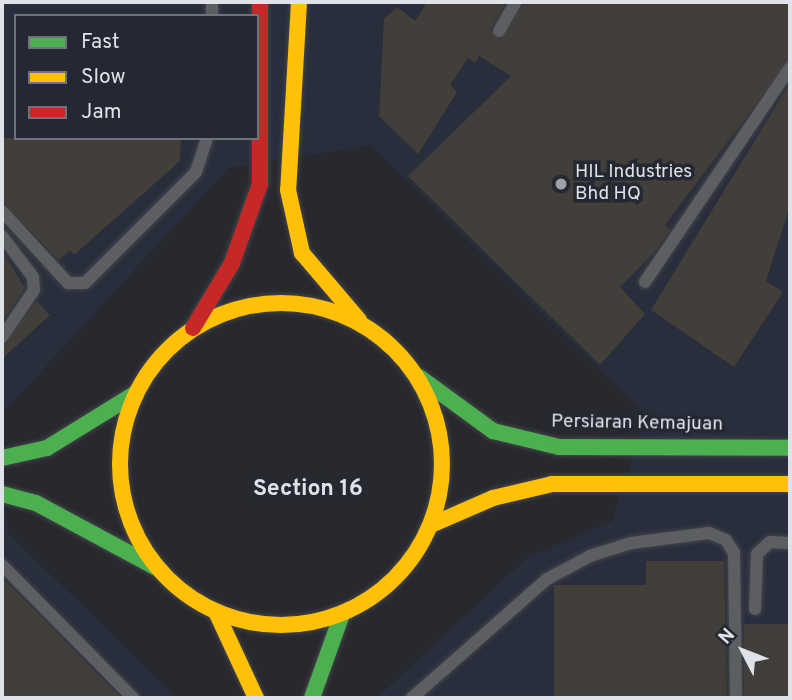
<!DOCTYPE html>
<style>
body{margin:0}
#map{position:relative;width:792px;height:700px;overflow:hidden;background:#28292e;font-family:Overpass,sans-serif}
div>[style]{position:absolute}
[style*='--x']{left:calc(var(--x)*1px);top:calc(var(--y)*1px);width:calc(var(--w)*1px);rotate:calc(var(--a)*1deg)}
.built>*{inset:0;background:#292e3d}
.building>*{inset:0;background:#423e39;transform-origin:0 0}
.roads{filter:drop-shadow(0 0 2px #424449) drop-shadow(0 0 2px #424449)}
.lane>*{height:12px;margin:-6px;padding:0 6px;transform-origin:6px;border-radius:6px;background:#5d5e62}
.fast>*{height:16px;margin:-8px;padding:0 8px;transform-origin:8px;border-radius:8px;background:#4caf50}
.slow>*{height:16px;margin:-8px;padding:0 8px;transform-origin:8px;border-radius:8px;background:#ffc107}
.slow>.ring{margin:-8px;padding:0;box-sizing:content-box;background:none;border:16px solid #ffc107;border-radius:50%}
.jam>*{height:16px;margin:-8px;padding:0 8px;transform-origin:8px;border-radius:8px;background:#c62828}
.dots>*{width:19px;height:19px;translate:-50% -50%;box-sizing:border-box;border:4px solid #242832;border-radius:50%}
span{translate:-50% -50%;white-space:nowrap;text-align:center;line-height:1.15;-webkit-text-stroke:7px #242832;paint-order:stroke}
.poi-label{font-size:19px;color:#dfe2e9}
.left{translate:0 -50%;text-align:left}
.street-label{font-size:19px;color:#dfe2e9}
.quarter-label{font-size:23px;color:#dfe2e9;font-weight:700}
.frame{position:absolute;inset:0;border:4px solid #dfe2e9;pointer-events:none}
.legend{position:absolute;left:14px;top:14px;width:245px;height:126px;box-sizing:border-box;background:#242832;border:2px solid #6f727b;margin:0;padding:9px 12px;list-style:none;font-size:21px;color:#dfe2e9}
.legend li{display:flex;align-items:center;gap:14px;height:35px}
.legend b{width:35px;border:2px solid #6f727b}
.north{position:absolute;left:708px;top:616px;width:70px;height:70px;-webkit-text-stroke:5px #242832;paint-order:stroke;rotate:312deg;font-size:19px;font-weight:700;line-height:28px;text-align:center;color:#dfe2e9}
.north::after{content:'';display:block;margin:auto;width:24px;height:32px;background:#dfe2e9;clip-path:polygon(50% 0,100% 100%,50% 72%,0 100%)}
</style>
<div id="map">
<div class="built">
<i style="clip-path:polygon(evenodd,2px 2px,790px 2px,790px 698px,377px 698px,527px 558px,612px 521px,646px 415px,371px 145px,228px 168px,2px 414px,2px 2px,16px 16px,257px 16px,257px 138px,16px 138px,16px 16px)"></i>
<i style="clip-path:polygon(2px 490px,9px 534px,177px 698px,2px 698px)"></i>
</div>
<div class="building">
<i style="clip-path:polygon(427px 2px,506px 2px,490px 30px,500px 40px,525px 2px,790px 2px,790px 59px,665px 225px,670px 230px,653px 254px,620px 287px,645px 314px,600px 365px,408px 176px,511px 76px,479px 56px,475px 63px,468px 58px,450px 85px,457px 92px,418px 154px,379px 116px,384px 19px,397px 7px,415px 21px)"></i>
<i style="clip-path:polygon(790px 83px,790px 206px,766px 281px,783px 292px,734px 367px,651px 310px)"></i>
<i style="clip-path:polygon(2px 138px,181px 138px,180px 161px,74px 255px,70px 250px,59px 260px,2px 202px)"></i>
<i style="clip-path:polygon(2px 250px,25px 288px,2px 322px)"></i>
<i style="clip-path:polygon(37px 301px,50px 315px,2px 359px,2px 346px)"></i>
<i style="clip-path:polygon(646px 561px,724px 561px,727px 698px,554px 698px,554px 585px,646px 585px)"></i>
<i style="clip-path:polygon(2px 577px,121px 698px,2px 698px)"></i>
<i style="left:744px;top:624px;width:46px;height:74px"></i>
</div>
<div class="roads">
<div class="lane">
<i style="--x:212;--y:16;--w:14;--a:-90"></i>
<i style="--x:499;--y:31;--w:34;--a:-60"></i>
<i style="--x:2;--y:211;--w:98;--a:47.5"></i>
<i style="--x:68;--y:283;--w:17;--a:0"></i>
<i style="--x:85;--y:283;--w:157;--a:-45"></i>
<i style="--x:196;--y:172;--w:36;--a:-72"></i>
<i style="--x:2;--y:236;--w:51;--a:52.9"></i>
<i style="--x:33;--y:277;--w:13;--a:86"></i>
<i style="--x:34;--y:290;--w:57;--a:124.2"></i>
<i style="--x:645;--y:282;--w:258;--a:-55.9"></i>
<i style="--x:2;--y:565;--w:187;--a:45.4"></i>
<i style="--x:755;--y:609;--w:55;--a:-87.9"></i>
<i style="--x:757;--y:554;--w:18;--a:-43"></i>
<i style="--x:770;--y:542;--w:20;--a:3"></i>
<i style="--x:412;--y:698;--w:180;--a:-41.4"></i>
<i style="--x:547;--y:579;--w:49;--a:-28.1"></i>
<i style="--x:590;--y:556;--w:43;--a:-17.6"></i>
<i style="--x:631;--y:543;--w:79;--a:-7.3"></i>
<i style="--x:709;--y:533;--w:18;--a:22"></i>
<i style="--x:726;--y:540;--w:15;--a:58"></i>
<i style="--x:734;--y:553;--w:145;--a:89.2"></i>
</div>
<div class="fast">
<i style="--x:419;--y:377;--w:92;--a:36.1"></i>
<i style="--x:493;--y:431;--w:68;--a:13.6"></i>
<i style="--x:559;--y:447;--w:231;--a:0.2"></i>
<i style="--x:2;--y:458;--w:46;--a:-12.5"></i>
<i style="--x:47;--y:448;--w:105;--a:-31.7"></i>
<i style="--x:2;--y:494;--w:35;--a:15"></i>
<i style="--x:36;--y:503;--w:135;--a:28.3"></i>
<i style="--x:312;--y:698;--w:89;--a:-70.3"></i>
</div>
<div class="slow">
<i style="--x:299;--y:2;--w:188;--a:93.3"></i>
<i style="--x:288;--y:190;--w:65;--a:77.5"></i>
<i style="--x:302;--y:253;--w:88;--a:49.6"></i>
<i class="ring" style="left:120px;top:303px;width:306px;height:306px"></i>
<i style="--x:431;--y:525;--w:68;--a:-23.5"></i>
<i style="--x:493;--y:498;--w:61;--a:-13.3"></i>
<i style="--x:552;--y:484;--w:238;--a:0"></i>
<i style="--x:217;--y:614;--w:93;--a:65.1"></i>
</div>
<div class="jam">
<i style="--x:193;--y:328;--w:76;--a:-59"></i>
<i style="--x:232;--y:263;--w:84;--a:-70.5"></i>
<i style="--x:260;--y:184;--w:182;--a:-90"></i>
</div>
</div>
<div class="dots">
<i style="left:561px;top:184px;background:#9fa1a8"></i>
</div>
<div class="poi-label">
<span class="left" style="left:575px;top:184px">HIL Industries<br>Bhd HQ</span>
</div>
<div class="street-label">
<span style="left:637px;top:424px;rotate:1deg">Persiaran Kemajuan</span>
</div>
<div class="quarter-label">
<span style="left:308px;top:490px">Section 16</span>
</div>
<div class="frame"></div>
<ul class="legend">
<li><b style="height:9px;background:#4caf50"></b>Fast</li>
<li><b style="height:9px;background:#ffc107"></b>Slow</li>
<li><b style="height:9px;background:#c62828"></b>Jam</li>
</ul>
<div class="north">N</div>
</div>
